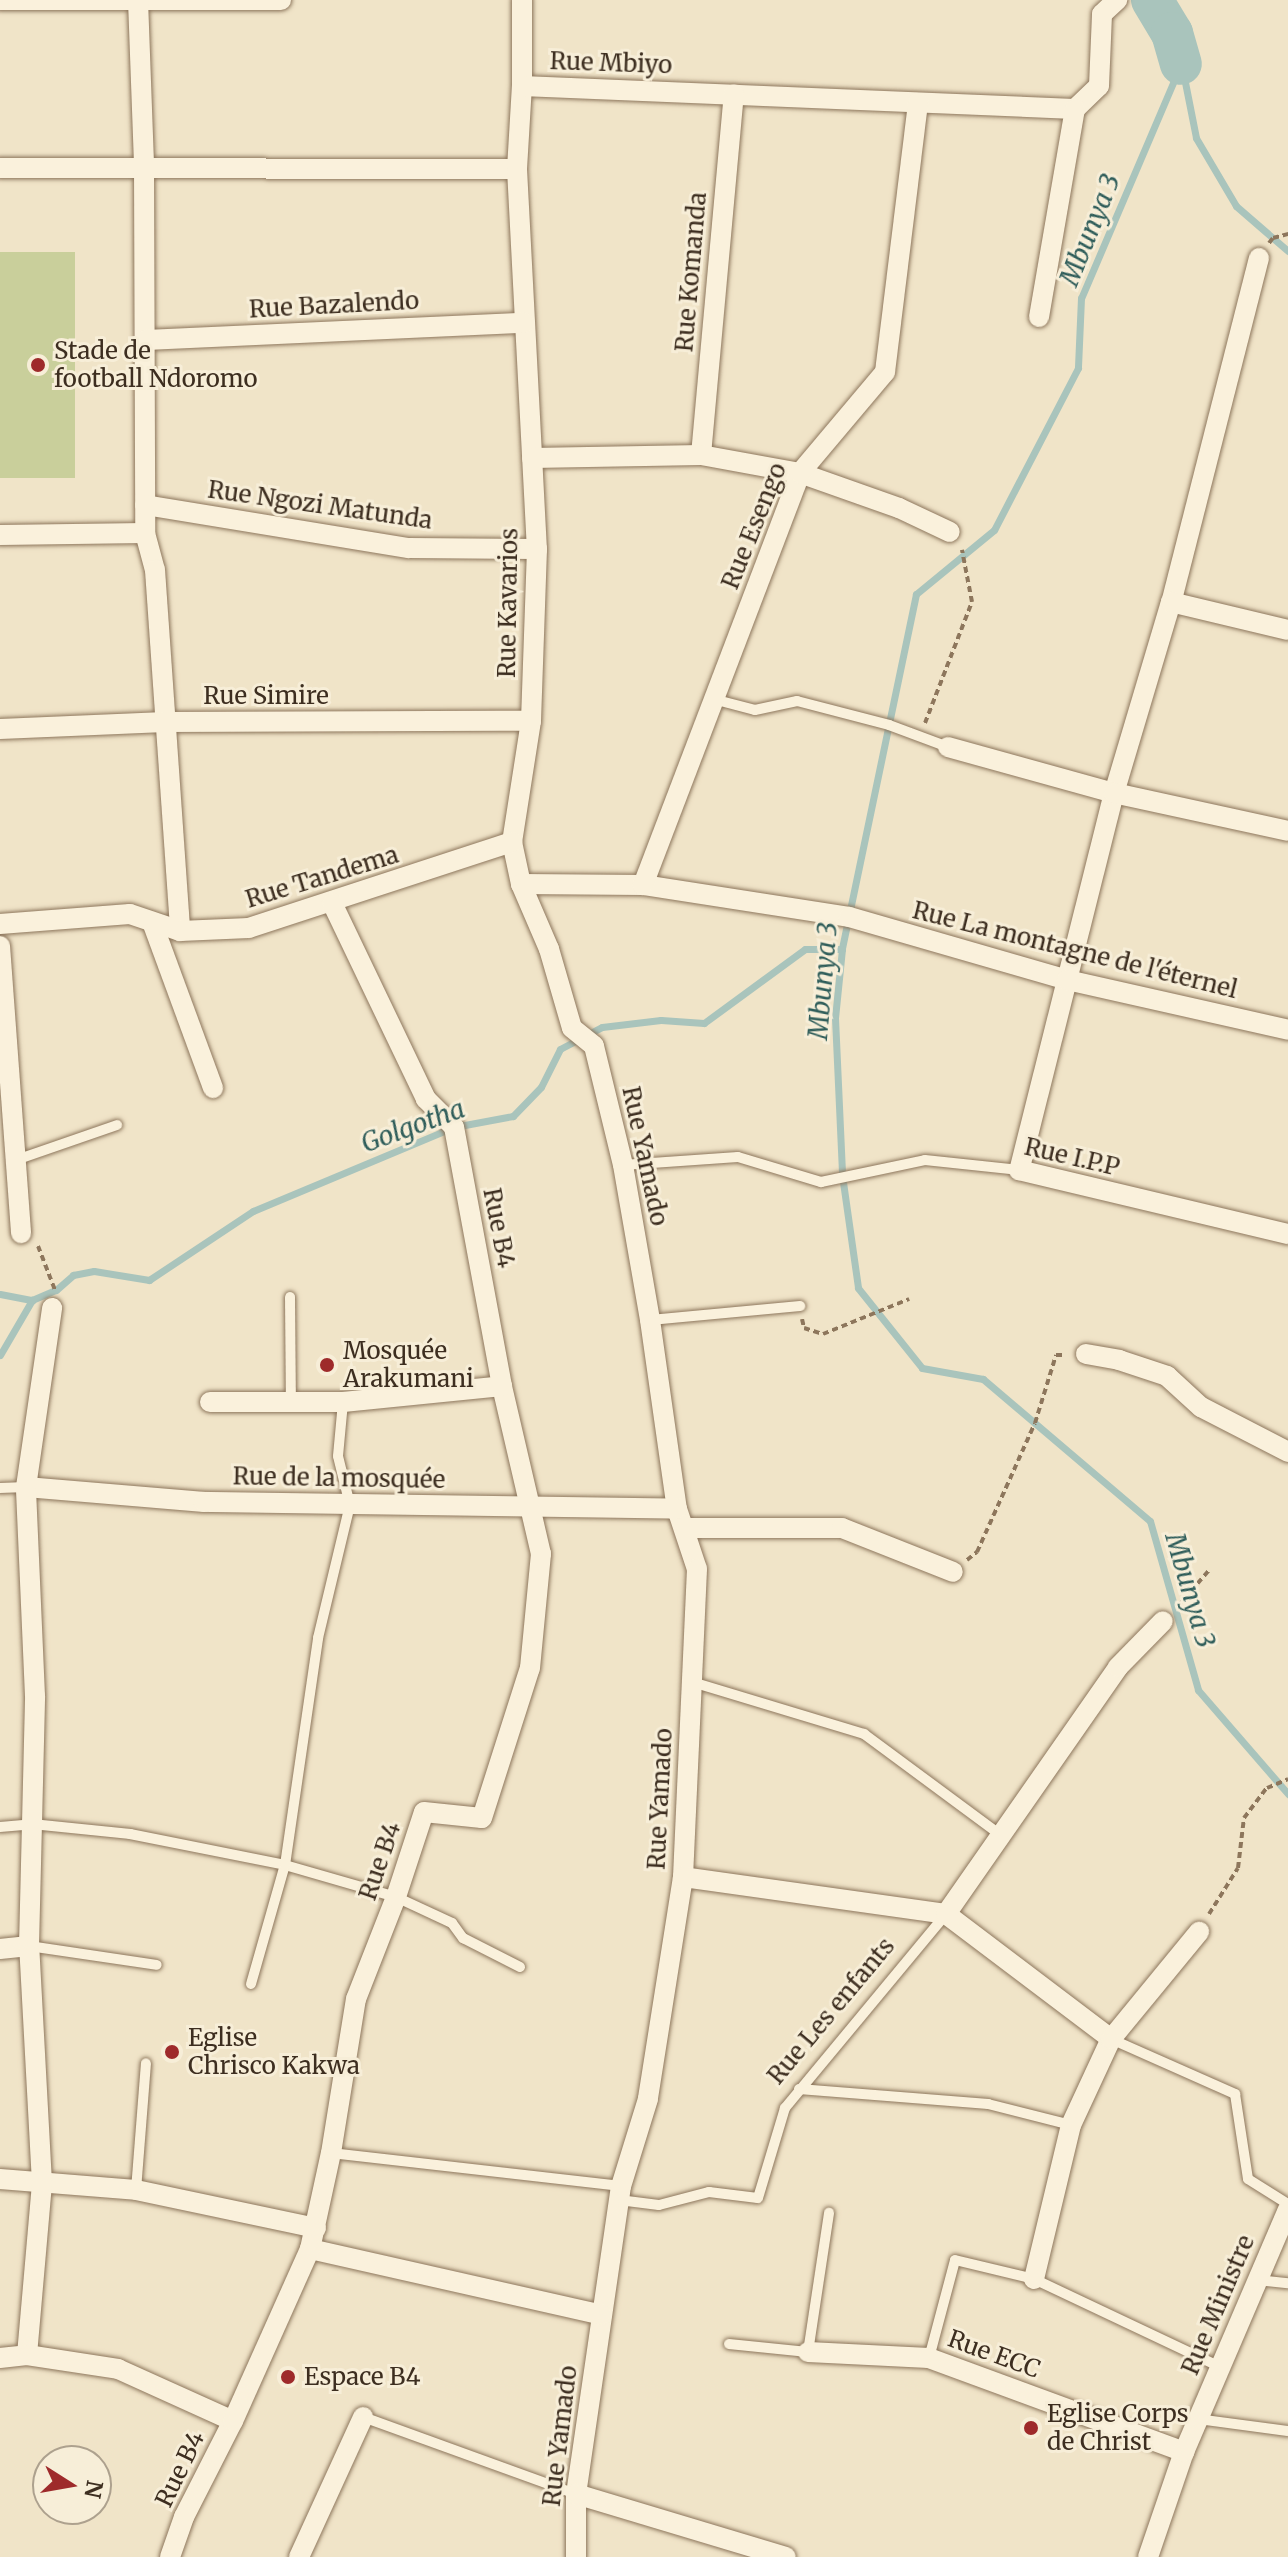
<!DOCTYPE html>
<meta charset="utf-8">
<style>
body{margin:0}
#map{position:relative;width:1288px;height:2557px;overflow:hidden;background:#f0e4c8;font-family:Merriweather,serif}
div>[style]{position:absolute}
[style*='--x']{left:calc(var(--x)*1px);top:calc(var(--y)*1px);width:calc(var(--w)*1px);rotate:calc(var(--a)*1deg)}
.green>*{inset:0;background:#c9cf9b;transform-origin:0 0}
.stream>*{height:7px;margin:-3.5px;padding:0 3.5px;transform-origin:3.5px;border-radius:3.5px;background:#a9c4bc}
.river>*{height:42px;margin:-21px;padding:0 21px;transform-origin:21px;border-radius:21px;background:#a9c4bc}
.path>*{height:4px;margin-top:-2px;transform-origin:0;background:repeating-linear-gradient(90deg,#8d765c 0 6px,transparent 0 10px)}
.roads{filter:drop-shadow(0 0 2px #8d765c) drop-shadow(0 0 2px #8d765c)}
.lane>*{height:10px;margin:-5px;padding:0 5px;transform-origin:5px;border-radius:5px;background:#faf1dc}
.street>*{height:20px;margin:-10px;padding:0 10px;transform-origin:10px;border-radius:10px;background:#faf1dc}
.dots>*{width:22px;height:22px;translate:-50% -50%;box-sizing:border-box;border:4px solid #f7eed8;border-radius:50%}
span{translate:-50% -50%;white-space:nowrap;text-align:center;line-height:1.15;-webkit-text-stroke:6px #f7eed8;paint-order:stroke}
.street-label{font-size:24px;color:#3d2e20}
.poi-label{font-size:24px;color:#3d2e20}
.left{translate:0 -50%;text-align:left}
.water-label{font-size:26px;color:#2f5d5a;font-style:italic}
.north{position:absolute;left:32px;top:2445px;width:80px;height:80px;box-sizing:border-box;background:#f7eed8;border:2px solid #ada18e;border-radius:50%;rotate:101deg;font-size:22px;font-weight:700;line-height:32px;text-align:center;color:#3d2e20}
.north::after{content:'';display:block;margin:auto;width:28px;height:36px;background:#9e2a2b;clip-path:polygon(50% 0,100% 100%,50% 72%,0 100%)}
</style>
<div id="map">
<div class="green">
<i style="left:75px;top:252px;width:226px;height:75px;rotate:90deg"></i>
</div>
<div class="stream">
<i style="--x:1181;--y:64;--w:254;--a:113.1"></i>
<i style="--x:1081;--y:298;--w:70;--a:92.5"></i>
<i style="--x:1078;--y:368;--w:182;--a:117.4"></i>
<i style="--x:994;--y:530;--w:101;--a:140.6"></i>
<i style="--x:916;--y:594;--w:363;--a:101.8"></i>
<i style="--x:842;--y:949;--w:69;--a:95.8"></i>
<i style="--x:835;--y:1018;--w:157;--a:87.4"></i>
<i style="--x:842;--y:1175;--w:114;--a:81.9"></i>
<i style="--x:858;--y:1288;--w:102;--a:51.3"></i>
<i style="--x:922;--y:1368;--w:62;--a:10.2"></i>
<i style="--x:983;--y:1379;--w:219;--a:40.4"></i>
<i style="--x:1150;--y:1521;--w:176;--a:74.1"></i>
<i style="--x:1198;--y:1690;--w:138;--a:49.1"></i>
<i style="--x:1182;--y:67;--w:72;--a:78.8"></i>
<i style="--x:1196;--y:138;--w:79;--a:59.5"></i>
<i style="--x:1236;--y:206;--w:69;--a:40.9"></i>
<i style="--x:0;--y:1294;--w:33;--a:11"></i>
<i style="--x:0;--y:1355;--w:64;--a:-59.8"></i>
<i style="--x:32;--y:1300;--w:26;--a:-23"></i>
<i style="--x:56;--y:1290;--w:23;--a:-41"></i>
<i style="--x:73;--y:1275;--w:21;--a:-11"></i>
<i style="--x:94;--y:1271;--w:56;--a:9.3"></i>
<i style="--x:149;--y:1280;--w:125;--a:-33.6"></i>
<i style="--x:253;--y:1211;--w:218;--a:-22.7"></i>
<i style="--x:454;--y:1127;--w:60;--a:-10.6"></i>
<i style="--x:513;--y:1116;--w:40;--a:-46"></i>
<i style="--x:541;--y:1087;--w:42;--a:-63.4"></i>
<i style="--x:560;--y:1049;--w:47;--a:-27.6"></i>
<i style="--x:602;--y:1027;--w:59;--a:-6.8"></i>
<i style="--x:661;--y:1020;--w:43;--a:4"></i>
<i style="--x:704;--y:1023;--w:125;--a:-36.2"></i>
<i style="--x:805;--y:949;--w:37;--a:0"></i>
</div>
<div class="river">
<i style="--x:1152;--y:0;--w:39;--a:59"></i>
<i style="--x:1172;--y:33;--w:32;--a:74"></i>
</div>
<div class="path">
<i style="--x:1269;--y:243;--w:6;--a:-51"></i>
<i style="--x:1273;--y:238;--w:16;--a:-15"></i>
<i style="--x:925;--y:723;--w:130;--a:-68.8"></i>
<i style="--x:972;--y:602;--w:53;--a:-100.9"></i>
<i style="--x:38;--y:1246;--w:47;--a:68.9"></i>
<i style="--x:802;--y:1319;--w:9;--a:77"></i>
<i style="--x:804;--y:1328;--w:20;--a:18"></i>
<i style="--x:823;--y:1334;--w:93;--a:-22.1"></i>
<i style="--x:967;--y:1560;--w:13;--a:-39"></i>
<i style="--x:977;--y:1552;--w:141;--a:-65.8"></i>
<i style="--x:1035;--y:1423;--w:71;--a:-72.8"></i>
<i style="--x:1056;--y:1355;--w:10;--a:0"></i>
<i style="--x:1178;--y:1606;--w:49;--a:-49.1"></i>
<i style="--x:1209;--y:1914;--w:54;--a:-57.8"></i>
<i style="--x:1238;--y:1868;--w:50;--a:-83.2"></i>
<i style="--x:1244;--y:1818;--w:38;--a:-53"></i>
<i style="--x:1267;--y:1788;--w:23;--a:-23"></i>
</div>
<div class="roads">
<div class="lane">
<i style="--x:713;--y:699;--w:43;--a:14.7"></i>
<i style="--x:755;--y:710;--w:43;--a:-12.1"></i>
<i style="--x:797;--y:701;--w:95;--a:14.6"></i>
<i style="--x:889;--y:725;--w:63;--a:20.4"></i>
<i style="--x:16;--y:1160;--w:107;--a:-19.1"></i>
<i style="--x:623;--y:1165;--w:115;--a:-4"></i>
<i style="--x:738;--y:1157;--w:87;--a:16.8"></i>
<i style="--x:821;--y:1182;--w:106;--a:-11.9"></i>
<i style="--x:925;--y:1160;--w:95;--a:6.1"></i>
<i style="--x:290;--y:1297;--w:105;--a:89.5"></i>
<i style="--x:650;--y:1320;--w:151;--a:-5.3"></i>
<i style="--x:0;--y:1488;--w:26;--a:-2"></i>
<i style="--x:692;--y:1682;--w:180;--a:16.8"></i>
<i style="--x:864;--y:1734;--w:172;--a:36.5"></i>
<i style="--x:0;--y:1827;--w:32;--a:-5"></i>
<i style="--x:32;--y:1824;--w:99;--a:5.8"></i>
<i style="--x:130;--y:1834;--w:158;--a:11.3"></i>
<i style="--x:285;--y:1865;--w:116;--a:16.1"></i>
<i style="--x:396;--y:1897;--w:62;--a:24.9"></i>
<i style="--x:452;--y:1923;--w:19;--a:54"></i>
<i style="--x:463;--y:1938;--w:64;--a:27"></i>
<i style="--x:29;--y:1946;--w:129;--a:8.4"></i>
<i style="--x:251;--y:1984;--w:124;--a:-74.1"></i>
<i style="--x:285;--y:1865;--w:229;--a:-81.7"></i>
<i style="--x:318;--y:1638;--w:137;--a:-76.5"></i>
<i style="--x:350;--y:1505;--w:50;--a:-103.8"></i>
<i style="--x:338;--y:1456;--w:54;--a:-84.7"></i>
<i style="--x:1111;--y:2039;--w:136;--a:23.9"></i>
<i style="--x:1235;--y:2094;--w:86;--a:81.3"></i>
<i style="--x:1248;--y:2179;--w:47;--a:32"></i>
<i style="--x:799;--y:2089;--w:190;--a:4.5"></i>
<i style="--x:988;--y:2104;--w:86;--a:14.2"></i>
<i style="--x:331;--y:2153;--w:292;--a:6.5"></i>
<i style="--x:136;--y:2190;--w:127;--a:-85.5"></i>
<i style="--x:619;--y:2200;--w:40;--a:7.1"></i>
<i style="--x:659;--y:2205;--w:52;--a:-14.6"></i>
<i style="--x:709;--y:2192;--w:49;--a:7"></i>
<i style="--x:758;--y:2198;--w:94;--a:-73.3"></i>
<i style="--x:785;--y:2108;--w:252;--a:-50.3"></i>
<i style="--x:1257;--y:2280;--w:31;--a:6"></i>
<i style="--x:729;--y:2344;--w:79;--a:5.8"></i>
<i style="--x:808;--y:2352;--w:141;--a:-81.4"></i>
<i style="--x:929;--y:2358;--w:101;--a:-75.1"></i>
<i style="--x:955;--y:2260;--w:81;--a:13.5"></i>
<i style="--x:1034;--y:2279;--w:206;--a:25.3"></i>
<i style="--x:363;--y:2417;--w:226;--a:19.9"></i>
<i style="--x:1198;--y:2419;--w:91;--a:7.6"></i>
</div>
<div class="street">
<i style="--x:0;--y:0;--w:281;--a:0"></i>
<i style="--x:138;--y:0;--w:167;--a:87.9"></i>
<i style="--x:144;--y:167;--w:366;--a:89.8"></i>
<i style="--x:145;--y:533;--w:38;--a:75"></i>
<i style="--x:155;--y:570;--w:362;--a:86"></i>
<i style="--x:522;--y:0;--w:86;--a:90"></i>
<i style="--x:0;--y:168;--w:517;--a:0.11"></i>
<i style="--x:517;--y:169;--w:83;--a:-86.6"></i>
<i style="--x:522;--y:86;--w:553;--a:2.38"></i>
<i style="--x:1075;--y:109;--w:33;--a:-44"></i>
<i style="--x:1099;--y:86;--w:72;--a:-87.6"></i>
<i style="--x:1102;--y:14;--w:21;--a:-43"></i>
<i style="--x:517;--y:169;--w:381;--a:87"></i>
<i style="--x:537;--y:549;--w:172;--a:92"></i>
<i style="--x:531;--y:721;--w:122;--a:98.9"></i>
<i style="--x:512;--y:842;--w:43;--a:77.9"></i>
<i style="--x:521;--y:884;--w:71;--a:66.7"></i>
<i style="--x:549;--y:949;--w:82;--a:73.8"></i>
<i style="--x:572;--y:1028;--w:28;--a:39"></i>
<i style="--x:594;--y:1046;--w:122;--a:76.3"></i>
<i style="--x:623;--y:1165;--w:157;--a:80.1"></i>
<i style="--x:650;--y:1320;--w:191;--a:81.9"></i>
<i style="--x:677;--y:1509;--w:63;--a:71.6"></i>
<i style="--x:697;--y:1569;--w:308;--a:92.6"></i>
<i style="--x:683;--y:1877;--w:225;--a:99"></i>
<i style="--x:648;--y:2099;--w:91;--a:107.2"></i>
<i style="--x:621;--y:2186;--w:311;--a:98.3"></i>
<i style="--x:576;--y:2494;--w:63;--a:90"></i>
<i style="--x:1259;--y:258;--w:355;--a:104.3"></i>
<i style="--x:1171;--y:602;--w:199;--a:106.6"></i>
<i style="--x:1114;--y:793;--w:389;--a:104.1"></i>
<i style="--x:1019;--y:1170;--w:277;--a:13.4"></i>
<i style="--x:1039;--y:317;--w:211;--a:-80.2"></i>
<i style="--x:145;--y:340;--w:380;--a:-2.6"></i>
<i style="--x:701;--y:455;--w:362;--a:-84.8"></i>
<i style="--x:532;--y:458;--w:169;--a:-1"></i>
<i style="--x:701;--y:455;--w:101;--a:10.3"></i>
<i style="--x:800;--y:473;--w:105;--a:19.5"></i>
<i style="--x:899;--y:508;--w:56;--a:25.2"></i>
<i style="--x:145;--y:505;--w:267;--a:9.3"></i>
<i style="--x:409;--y:548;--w:128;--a:0.4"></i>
<i style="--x:0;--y:535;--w:145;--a:-0.8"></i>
<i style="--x:1171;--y:602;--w:120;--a:13.5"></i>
<i style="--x:0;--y:729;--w:165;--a:-2.4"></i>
<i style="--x:165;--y:722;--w:366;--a:-0.2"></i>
<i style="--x:948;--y:747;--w:172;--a:15.5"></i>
<i style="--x:1114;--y:793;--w:178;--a:12.3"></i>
<i style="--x:521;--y:884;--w:122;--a:0.5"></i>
<i style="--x:643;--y:885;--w:208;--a:8.8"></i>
<i style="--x:849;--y:917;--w:227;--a:16.1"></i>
<i style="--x:1067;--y:980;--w:227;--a:12.7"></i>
<i style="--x:643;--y:885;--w:441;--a:-69.1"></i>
<i style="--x:800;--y:473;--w:132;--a:-49.9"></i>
<i style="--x:885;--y:372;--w:271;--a:-83"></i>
<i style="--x:152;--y:922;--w:177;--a:69.8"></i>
<i style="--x:0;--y:924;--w:130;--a:-4.4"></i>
<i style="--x:130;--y:914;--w:53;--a:18.8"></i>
<i style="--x:180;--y:931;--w:69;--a:-2.5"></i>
<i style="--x:249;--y:928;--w:277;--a:-18.1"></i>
<i style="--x:0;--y:946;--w:288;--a:85.8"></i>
<i style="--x:1086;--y:1354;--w:34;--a:10"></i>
<i style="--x:1119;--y:1360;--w:51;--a:18.4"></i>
<i style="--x:1167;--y:1376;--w:46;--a:42.4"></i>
<i style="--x:1201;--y:1407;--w:98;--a:27.3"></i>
<i style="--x:210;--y:1402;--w:133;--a:0"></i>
<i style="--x:343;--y:1402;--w:160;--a:-5.7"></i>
<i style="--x:26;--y:1487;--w:179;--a:4.8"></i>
<i style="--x:204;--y:1502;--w:473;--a:0.8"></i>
<i style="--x:686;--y:1528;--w:156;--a:0"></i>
<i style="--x:842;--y:1528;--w:119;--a:21.6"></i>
<i style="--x:683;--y:1877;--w:266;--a:8"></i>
<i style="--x:946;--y:1914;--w:207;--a:37.1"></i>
<i style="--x:946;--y:1914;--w:301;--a:-55.1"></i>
<i style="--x:1118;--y:1667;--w:64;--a:-45.6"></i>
<i style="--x:0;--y:1949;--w:29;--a:-6"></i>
<i style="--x:0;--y:2179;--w:136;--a:4.6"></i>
<i style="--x:136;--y:2190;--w:184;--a:11.9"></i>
<i style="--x:310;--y:2249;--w:299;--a:12.7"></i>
<i style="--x:1034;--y:2279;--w:158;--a:-76.5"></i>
<i style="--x:1071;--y:2125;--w:95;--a:-65.1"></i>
<i style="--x:1111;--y:2039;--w:139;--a:-50.6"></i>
<i style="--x:808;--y:2352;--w:121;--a:2.8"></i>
<i style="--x:929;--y:2358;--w:272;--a:20.2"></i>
<i style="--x:27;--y:2355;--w:173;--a:-85"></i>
<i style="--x:42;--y:2183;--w:237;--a:-93.1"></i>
<i style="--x:29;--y:1946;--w:250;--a:-88.6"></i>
<i style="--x:35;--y:1696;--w:209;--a:-92.5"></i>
<i style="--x:26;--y:1487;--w:181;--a:-81.7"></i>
<i style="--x:0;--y:2358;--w:27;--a:-6"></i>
<i style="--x:27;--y:2355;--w:92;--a:8.7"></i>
<i style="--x:118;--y:2369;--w:126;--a:24.3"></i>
<i style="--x:576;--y:2494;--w:219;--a:16.7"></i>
<i style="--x:170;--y:2557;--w:42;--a:-70.7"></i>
<i style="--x:184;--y:2517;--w:108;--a:-63"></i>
<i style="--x:233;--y:2421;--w:188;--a:-65.9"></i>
<i style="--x:310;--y:2249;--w:98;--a:-77.7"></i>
<i style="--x:331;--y:2153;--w:156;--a:-80.8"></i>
<i style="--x:356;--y:1999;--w:110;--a:-68.6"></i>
<i style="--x:396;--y:1897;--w:89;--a:-71.8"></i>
<i style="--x:424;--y:1812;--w:58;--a:5.9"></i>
<i style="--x:482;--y:1818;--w:157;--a:-72.3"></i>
<i style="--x:530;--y:1668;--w:115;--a:-84.5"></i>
<i style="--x:541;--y:1554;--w:172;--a:-103.1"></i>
<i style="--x:502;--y:1386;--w:263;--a:-100.5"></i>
<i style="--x:454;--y:1127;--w:40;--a:-135"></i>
<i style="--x:426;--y:1099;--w:217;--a:-115.6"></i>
<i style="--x:299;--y:2557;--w:154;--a:-65.4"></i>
<i style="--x:1148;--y:2557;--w:111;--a:-71.1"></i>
<i style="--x:1184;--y:2452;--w:264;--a:-66.8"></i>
</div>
</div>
<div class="dots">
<i style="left:38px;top:365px;background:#9e2a2b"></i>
<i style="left:327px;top:1365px;background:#9e2a2b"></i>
<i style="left:172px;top:2052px;background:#9e2a2b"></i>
<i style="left:288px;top:2377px;background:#9e2a2b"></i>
<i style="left:1031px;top:2428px;background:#9e2a2b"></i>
</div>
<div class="street-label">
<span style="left:611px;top:63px;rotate:2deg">Rue Mbiyo</span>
<span style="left:691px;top:272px;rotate:-85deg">Rue Komanda</span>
<span style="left:334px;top:305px;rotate:-3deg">Rue Bazalendo</span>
<span style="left:320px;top:505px;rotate:8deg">Rue Ngozi Matunda</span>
<span style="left:754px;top:526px;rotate:-68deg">Rue Esengo</span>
<span style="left:508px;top:603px;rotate:-89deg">Rue Kavarios</span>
<span style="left:266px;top:696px">Rue Simire</span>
<span style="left:322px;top:877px;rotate:-17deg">Rue Tandema</span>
<span style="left:1075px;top:950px;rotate:14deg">Rue La montagne de l'éternel</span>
<span style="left:645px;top:1156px;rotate:78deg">Rue Yamado</span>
<span style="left:1072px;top:1157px;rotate:13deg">Rue I.P.P</span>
<span style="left:499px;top:1228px;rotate:79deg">Rue B4</span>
<span style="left:339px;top:1478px;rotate:1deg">Rue de la mosquée</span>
<span style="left:660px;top:1799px;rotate:-87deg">Rue Yamado</span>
<span style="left:380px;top:1861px;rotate:-71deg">Rue B4</span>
<span style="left:831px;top:2011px;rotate:-50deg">Rue Les enfants</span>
<span style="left:1218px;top:2305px;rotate:-67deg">Rue Ministre</span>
<span style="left:994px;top:2354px;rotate:20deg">Rue ECC</span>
<span style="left:560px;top:2436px;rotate:-83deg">Rue Yamado</span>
<span style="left:180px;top:2469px;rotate:-64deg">Rue B4</span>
</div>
<div class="poi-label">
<span class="left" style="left:54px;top:365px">Stade de<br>football Ndoromo</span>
<span class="left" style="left:343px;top:1365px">Mosquée<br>Arakumani</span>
<span class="left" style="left:188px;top:2052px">Eglise<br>Chrisco Kakwa</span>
<span class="left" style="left:304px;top:2377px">Espace B4</span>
<span class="left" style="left:1047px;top:2428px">Eglise Corps<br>de Christ</span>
</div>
<div class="water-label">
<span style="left:1090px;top:230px;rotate:-68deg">Mbunya 3</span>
<span style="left:823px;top:981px;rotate:-85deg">Mbunya 3</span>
<span style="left:413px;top:1126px;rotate:-20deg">Golgotha</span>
<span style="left:1190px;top:1590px;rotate:74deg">Mbunya 3</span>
</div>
<div class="north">N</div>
</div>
